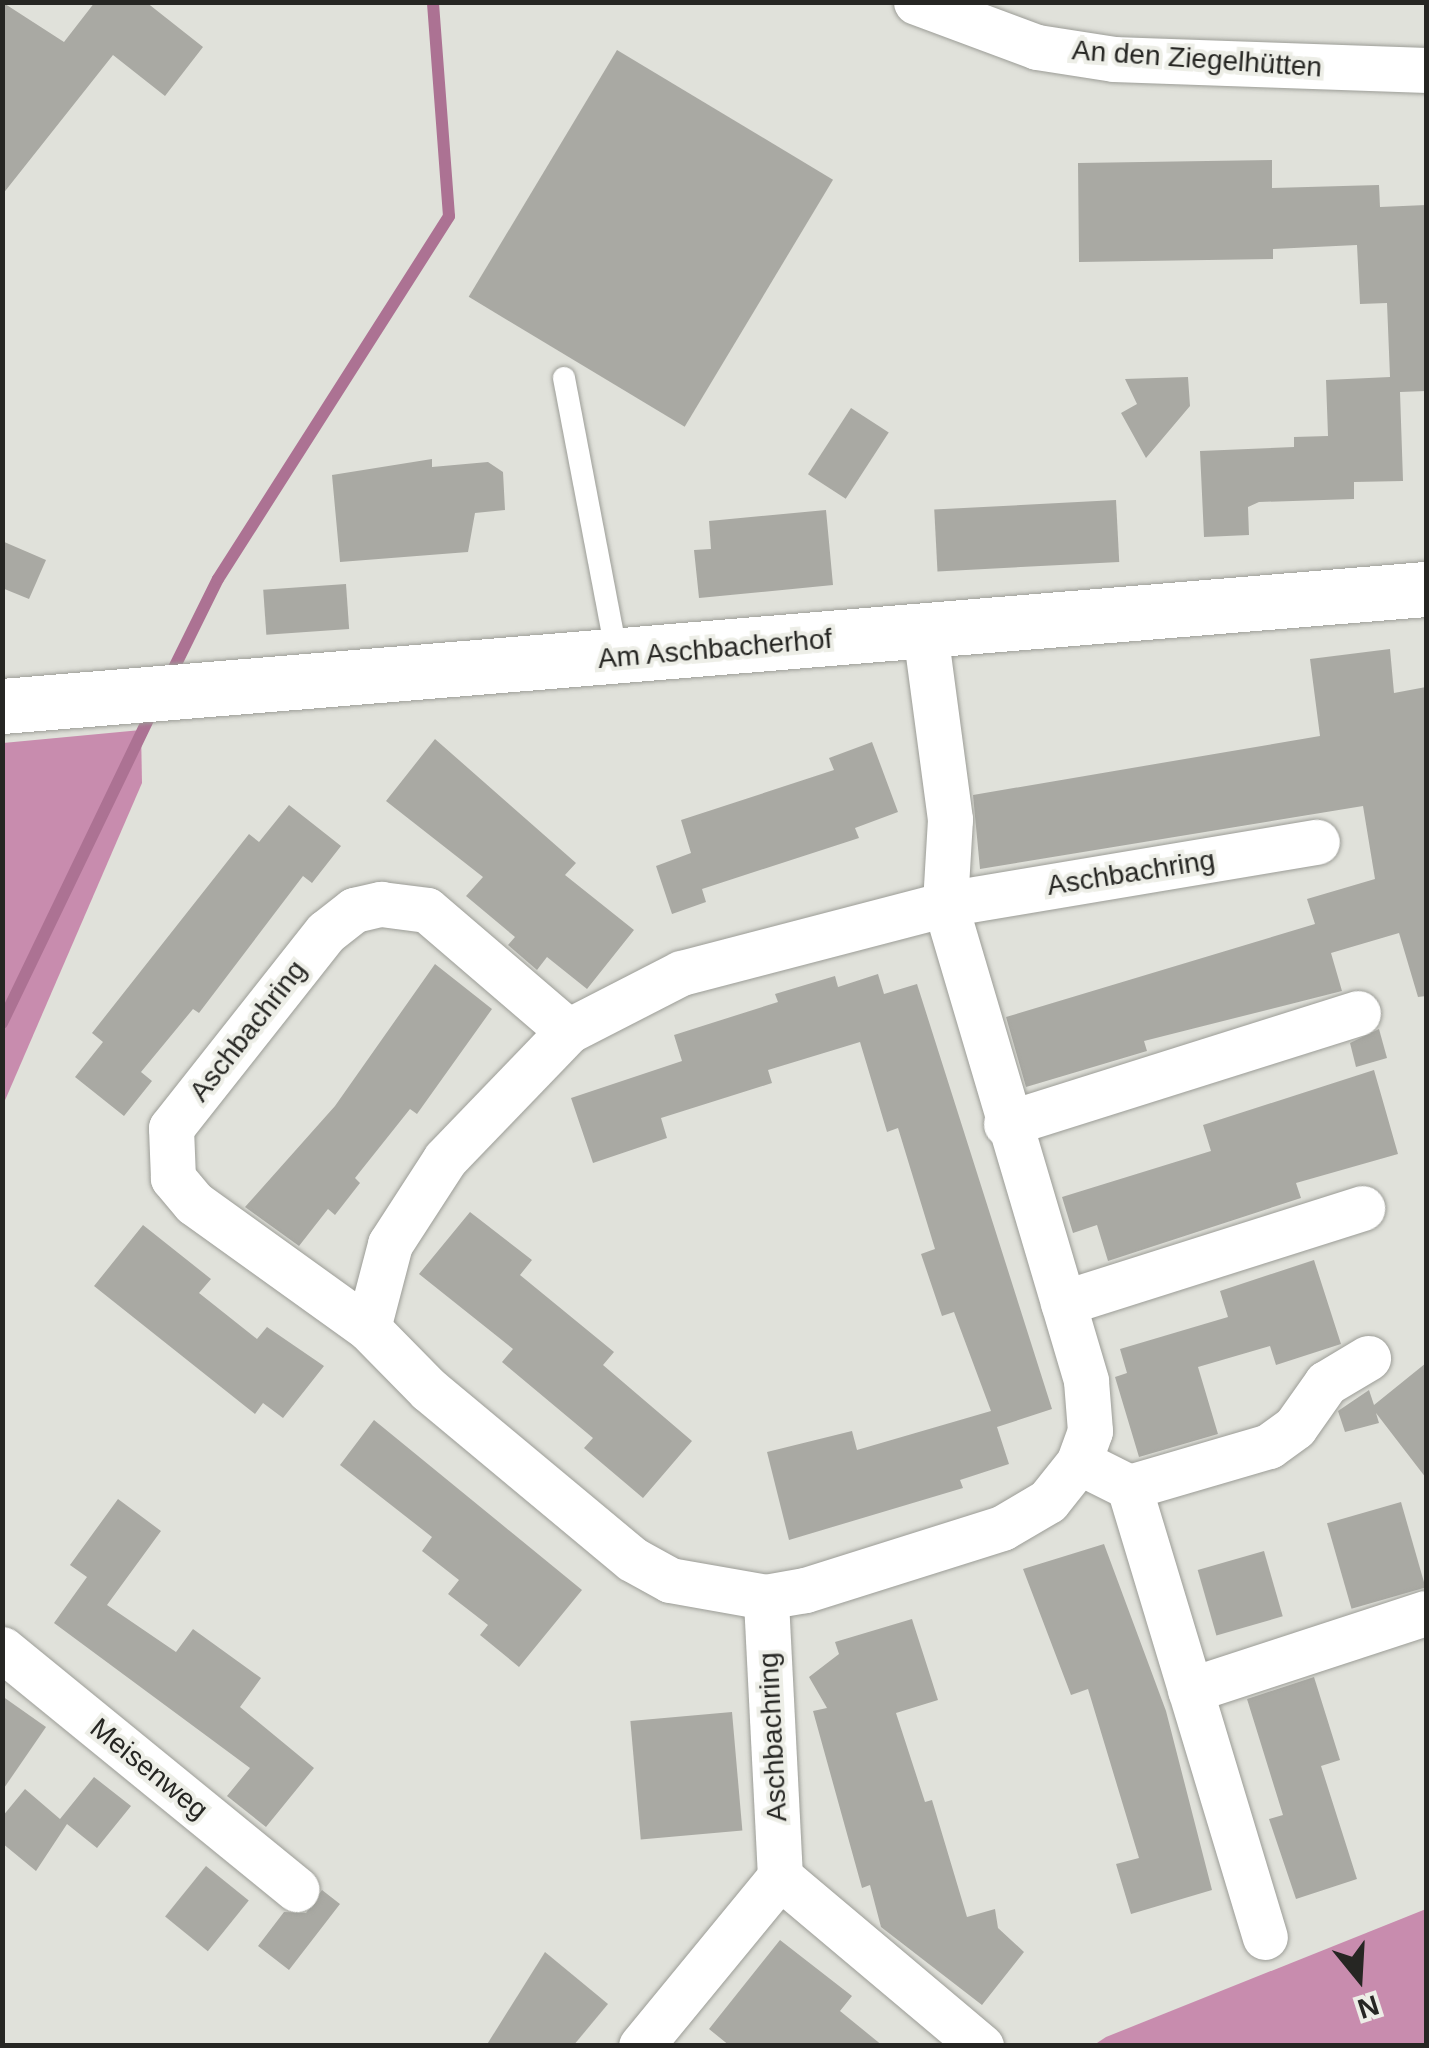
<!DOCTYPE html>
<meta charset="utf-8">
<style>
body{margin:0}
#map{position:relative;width:1429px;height:2048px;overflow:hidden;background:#e0e1da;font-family:Helvetica,sans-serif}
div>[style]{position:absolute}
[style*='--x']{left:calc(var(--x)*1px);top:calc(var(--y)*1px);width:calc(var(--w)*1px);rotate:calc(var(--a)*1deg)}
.forest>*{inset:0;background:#c88cae}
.stream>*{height:12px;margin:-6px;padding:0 6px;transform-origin:6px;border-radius:6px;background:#ac7293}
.building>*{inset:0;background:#a9a9a3;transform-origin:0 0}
.roads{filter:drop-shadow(0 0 2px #9c9d97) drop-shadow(0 0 2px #9c9d97)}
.service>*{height:22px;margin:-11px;padding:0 11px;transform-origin:11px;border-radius:11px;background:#fff}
.minor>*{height:45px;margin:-22.5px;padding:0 22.5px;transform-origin:22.5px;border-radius:22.5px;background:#fff}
.tertiary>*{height:55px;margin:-27.5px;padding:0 27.5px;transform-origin:27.5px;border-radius:27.5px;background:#fff}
span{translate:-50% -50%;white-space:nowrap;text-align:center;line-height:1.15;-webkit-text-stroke:8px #edeee7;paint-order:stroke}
.street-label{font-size:28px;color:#262623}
.frame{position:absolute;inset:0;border:5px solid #262623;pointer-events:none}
.north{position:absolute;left:1309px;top:1928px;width:100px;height:100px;-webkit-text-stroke:8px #edeee7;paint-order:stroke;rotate:162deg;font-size:28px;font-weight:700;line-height:40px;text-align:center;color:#262623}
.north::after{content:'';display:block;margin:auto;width:35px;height:45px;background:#262623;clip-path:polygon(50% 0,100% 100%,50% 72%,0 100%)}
</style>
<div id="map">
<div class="forest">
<i style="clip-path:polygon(141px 730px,142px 783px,3px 1105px,3px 743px)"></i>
<i style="clip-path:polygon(1426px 1909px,1426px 2045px,1094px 2045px,1106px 2037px)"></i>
</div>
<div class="stream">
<i style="--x:170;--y:676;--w:108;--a:-63.7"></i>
<i style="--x:218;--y:579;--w:430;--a:-57.5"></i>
<i style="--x:449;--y:216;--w:215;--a:-94.3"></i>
<i style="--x:2;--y:1023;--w:351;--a:-64.3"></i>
</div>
<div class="building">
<i style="clip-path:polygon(2px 2px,64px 42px,95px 2px,146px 2px,203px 47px,165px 96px,113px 55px,2px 195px)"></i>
<i style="left:617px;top:50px;width:252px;height:288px;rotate:31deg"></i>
<i style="clip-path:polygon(1272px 160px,1272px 188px,1379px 185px,1380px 207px,1426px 205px,1426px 391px,1400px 392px,1403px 481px,1354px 482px,1354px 499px,1259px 502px,1248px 507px,1249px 535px,1204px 537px,1200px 451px,1294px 447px,1294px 437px,1328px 436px,1326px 380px,1390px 377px,1387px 303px,1360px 304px,1357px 245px,1273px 249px,1273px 259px,1079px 262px,1078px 163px)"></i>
<i style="clip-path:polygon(1188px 377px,1190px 406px,1146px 458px,1121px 413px,1137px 404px,1125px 379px)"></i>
<i style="left:851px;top:408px;width:45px;height:79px;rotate:33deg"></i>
<i style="clip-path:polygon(432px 459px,432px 467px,488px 462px,503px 472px,505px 510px,475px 513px,468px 552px,340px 562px,332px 475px)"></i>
<i style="left:1116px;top:500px;width:62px;height:182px;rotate:87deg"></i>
<i style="clip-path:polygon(826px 510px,833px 585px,699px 598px,694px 550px,711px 549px,709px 521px)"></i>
<i style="clip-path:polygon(2px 541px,46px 560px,29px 599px,2px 588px)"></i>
<i style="left:346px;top:584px;width:45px;height:83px;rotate:86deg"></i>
<i style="clip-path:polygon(1390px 649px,1394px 693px,1426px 687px,1426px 996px,1418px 997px,1399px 933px,1331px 953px,1342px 991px,1144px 1041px,1147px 1051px,1026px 1087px,1006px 1017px,1315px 924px,1307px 899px,1375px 879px,1363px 806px,980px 869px,973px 795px,1320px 736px,1310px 659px)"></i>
<i style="clip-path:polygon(435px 739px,576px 863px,565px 875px,634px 930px,587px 989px,547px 957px,537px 970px,508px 945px,515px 937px,466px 896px,483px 877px,386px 801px)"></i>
<i style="clip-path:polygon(872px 742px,898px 812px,855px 828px,859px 838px,702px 889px,706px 902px,672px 914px,656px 866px,691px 853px,681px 820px,834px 770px,829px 758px)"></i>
<i style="clip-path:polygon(289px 805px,341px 846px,312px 883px,303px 876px,199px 1013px,193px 1009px,141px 1072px,152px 1081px,124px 1116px,75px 1077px,103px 1042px,92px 1033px,249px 834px,259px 842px)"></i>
<i style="clip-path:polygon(435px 964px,492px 1009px,417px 1114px,410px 1109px,355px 1178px,360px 1183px,335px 1215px,328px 1209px,299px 1246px,245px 1207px,335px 1106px)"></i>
<i style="clip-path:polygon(878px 974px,884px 994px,917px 984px,1052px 1409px,997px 1427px,1009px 1464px,960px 1480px,963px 1488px,789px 1540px,767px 1452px,852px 1431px,857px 1450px,991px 1411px,954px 1312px,942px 1316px,921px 1254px,935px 1249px,898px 1128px,887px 1132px,860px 1042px,768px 1070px,772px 1083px,661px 1118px,667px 1138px,593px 1163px,571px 1098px,682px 1061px,674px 1035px,778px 1002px,775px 994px,835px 976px,838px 987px)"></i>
<i style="clip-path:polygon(1379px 1029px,1387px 1058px,1356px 1067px,1350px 1043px)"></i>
<i style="clip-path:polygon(1374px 1070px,1398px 1154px,1296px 1183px,1301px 1198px,1108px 1261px,1097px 1225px,1073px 1233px,1062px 1197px,1211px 1151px,1203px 1125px)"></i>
<i style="clip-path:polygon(470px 1212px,532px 1260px,520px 1275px,614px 1352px,603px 1365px,692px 1441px,643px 1498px,584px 1448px,593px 1438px,502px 1362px,513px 1349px,419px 1274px)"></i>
<i style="clip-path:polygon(143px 1225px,211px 1279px,199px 1293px,257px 1339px,267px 1327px,324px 1366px,283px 1418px,263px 1403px,255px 1414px,94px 1286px)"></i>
<i style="clip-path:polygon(1314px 1260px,1341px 1344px,1276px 1365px,1270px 1346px,1198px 1367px,1218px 1434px,1139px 1457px,1115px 1377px,1127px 1373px,1120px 1349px,1228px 1317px,1220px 1291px)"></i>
<i style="clip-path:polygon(1426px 1363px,1426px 1478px,1376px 1413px,1379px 1423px,1345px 1432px,1338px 1411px,1369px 1390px,1374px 1405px)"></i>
<i style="clip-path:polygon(374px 1420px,582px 1590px,519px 1667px,480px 1635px,488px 1625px,448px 1594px,459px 1580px,422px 1551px,432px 1537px,340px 1465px)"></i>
<i style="clip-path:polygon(118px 1499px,161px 1531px,107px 1605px,176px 1652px,193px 1629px,261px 1678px,240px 1707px,314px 1768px,266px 1827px,227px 1796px,250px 1768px,54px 1623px,87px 1577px,70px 1565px)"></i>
<i style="left:1401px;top:1502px;width:89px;height:77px;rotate:74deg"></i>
<i style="clip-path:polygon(1104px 1544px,1166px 1711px,1212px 1890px,1131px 1914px,1116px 1864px,1139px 1858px,1088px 1689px,1071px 1695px,1023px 1569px)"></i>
<i style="left:1264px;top:1551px;width:68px;height:69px;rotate:74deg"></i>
<i style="clip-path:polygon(912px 1619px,938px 1700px,896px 1713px,925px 1802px,932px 1800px,967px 1917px,995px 1909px,998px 1928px,1024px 1952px,982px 2005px,881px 1927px,870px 1885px,862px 1888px,813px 1711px,827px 1708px,809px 1677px,839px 1654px,835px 1642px)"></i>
<i style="clip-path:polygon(1314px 1677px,1340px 1760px,1321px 1766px,1357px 1879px,1296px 1899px,1269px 1819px,1283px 1815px,1247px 1699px)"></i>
<i style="clip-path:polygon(2px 1696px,46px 1727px,2px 1791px)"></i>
<i style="left:732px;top:1712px;width:119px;height:102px;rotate:85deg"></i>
<i style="clip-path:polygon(94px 1777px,131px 1806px,97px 1848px,67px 1824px,36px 1871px,2px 1843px,2px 1817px,25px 1789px,60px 1819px)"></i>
<i style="left:206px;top:1866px;width:55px;height:65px;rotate:39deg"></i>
<i style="clip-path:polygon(322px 1890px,340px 1904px,289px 1970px,258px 1946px,284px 1912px,306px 1913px)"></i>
<i style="clip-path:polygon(780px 1940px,852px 1996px,840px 2011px,883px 2046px,730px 2046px,709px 2029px)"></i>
<i style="clip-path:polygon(545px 1952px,608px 2004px,573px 2046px,486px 2046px)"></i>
</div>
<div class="roads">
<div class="service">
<i style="--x:564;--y:378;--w:284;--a:79.2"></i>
</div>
<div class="minor">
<i style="--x:916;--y:2;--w:129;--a:20.4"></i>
<i style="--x:1037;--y:47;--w:78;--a:8.9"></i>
<i style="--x:1114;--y:59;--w:312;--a:2"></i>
<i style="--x:925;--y:632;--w:189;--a:82.4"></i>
<i style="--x:950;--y:819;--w:85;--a:93.4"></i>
<i style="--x:945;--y:904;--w:377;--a:-9.5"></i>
<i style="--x:945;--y:904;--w:497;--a:73.5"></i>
<i style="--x:1086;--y:1381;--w:50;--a:85.4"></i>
<i style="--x:1090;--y:1431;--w:33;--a:110"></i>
<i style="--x:1079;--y:1462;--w:50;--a:128.5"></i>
<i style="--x:1048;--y:1501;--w:53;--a:149.6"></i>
<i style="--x:1002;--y:1528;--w:207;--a:162.5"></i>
<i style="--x:805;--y:1590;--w:40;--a:170"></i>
<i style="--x:766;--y:1597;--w:97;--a:-170"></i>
<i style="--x:670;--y:1580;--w:43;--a:-151.1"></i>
<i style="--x:632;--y:1559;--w:264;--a:-140.2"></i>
<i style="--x:429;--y:1390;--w:87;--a:-134.5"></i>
<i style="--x:368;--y:1328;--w:87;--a:-75.3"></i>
<i style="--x:390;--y:1244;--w:101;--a:-57.1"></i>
<i style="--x:445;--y:1159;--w:178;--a:-46.1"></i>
<i style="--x:568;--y:1031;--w:127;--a:-27.2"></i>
<i style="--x:681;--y:973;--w:273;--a:-14.6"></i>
<i style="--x:1006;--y:1124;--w:369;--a:-17.5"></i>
<i style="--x:1063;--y:1303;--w:314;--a:-17.6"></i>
<i style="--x:368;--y:1328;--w:214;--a:-144.3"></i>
<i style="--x:194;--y:1203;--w:33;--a:-130"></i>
<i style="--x:173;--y:1178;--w:50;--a:-92.3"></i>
<i style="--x:171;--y:1128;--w:250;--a:-51.7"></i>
<i style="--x:326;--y:932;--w:36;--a:-38"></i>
<i style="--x:354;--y:910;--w:28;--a:-13"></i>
<i style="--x:381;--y:904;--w:46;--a:7.4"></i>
<i style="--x:427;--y:910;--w:186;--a:40.6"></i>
<i style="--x:1079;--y:1462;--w:56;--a:26.6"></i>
<i style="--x:1129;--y:1487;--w:470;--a:73.2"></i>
<i style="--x:1129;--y:1487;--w:146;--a:-16.3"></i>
<i style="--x:1269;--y:1446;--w:32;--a:-36"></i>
<i style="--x:1295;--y:1427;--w:54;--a:-54.8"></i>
<i style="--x:1326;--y:1383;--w:49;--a:-30.8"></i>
<i style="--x:2;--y:1649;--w:380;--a:39.2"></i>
<i style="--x:1190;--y:1690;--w:248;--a:-18.1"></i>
<i style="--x:780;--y:1877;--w:263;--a:40.1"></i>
<i style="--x:641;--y:2046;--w:219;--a:-50.6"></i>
<i style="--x:780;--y:1877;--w:280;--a:-92.9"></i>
</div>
<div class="tertiary">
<i style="--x:2;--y:706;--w:1429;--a:-4.7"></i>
</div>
</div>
<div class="street-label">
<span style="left:1197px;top:59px;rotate:4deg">An den Ziegelhütten</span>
<span style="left:715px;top:649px;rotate:-5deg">Am Aschbacherhof</span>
<span style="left:1131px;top:873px;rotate:-9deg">Aschbachring</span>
<span style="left:248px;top:1031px;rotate:-52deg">Aschbachring</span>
<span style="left:773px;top:1737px;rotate:-93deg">Aschbachring</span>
<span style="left:149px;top:1769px;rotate:39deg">Meisenweg</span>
</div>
<div class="frame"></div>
<div class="north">N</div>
</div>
